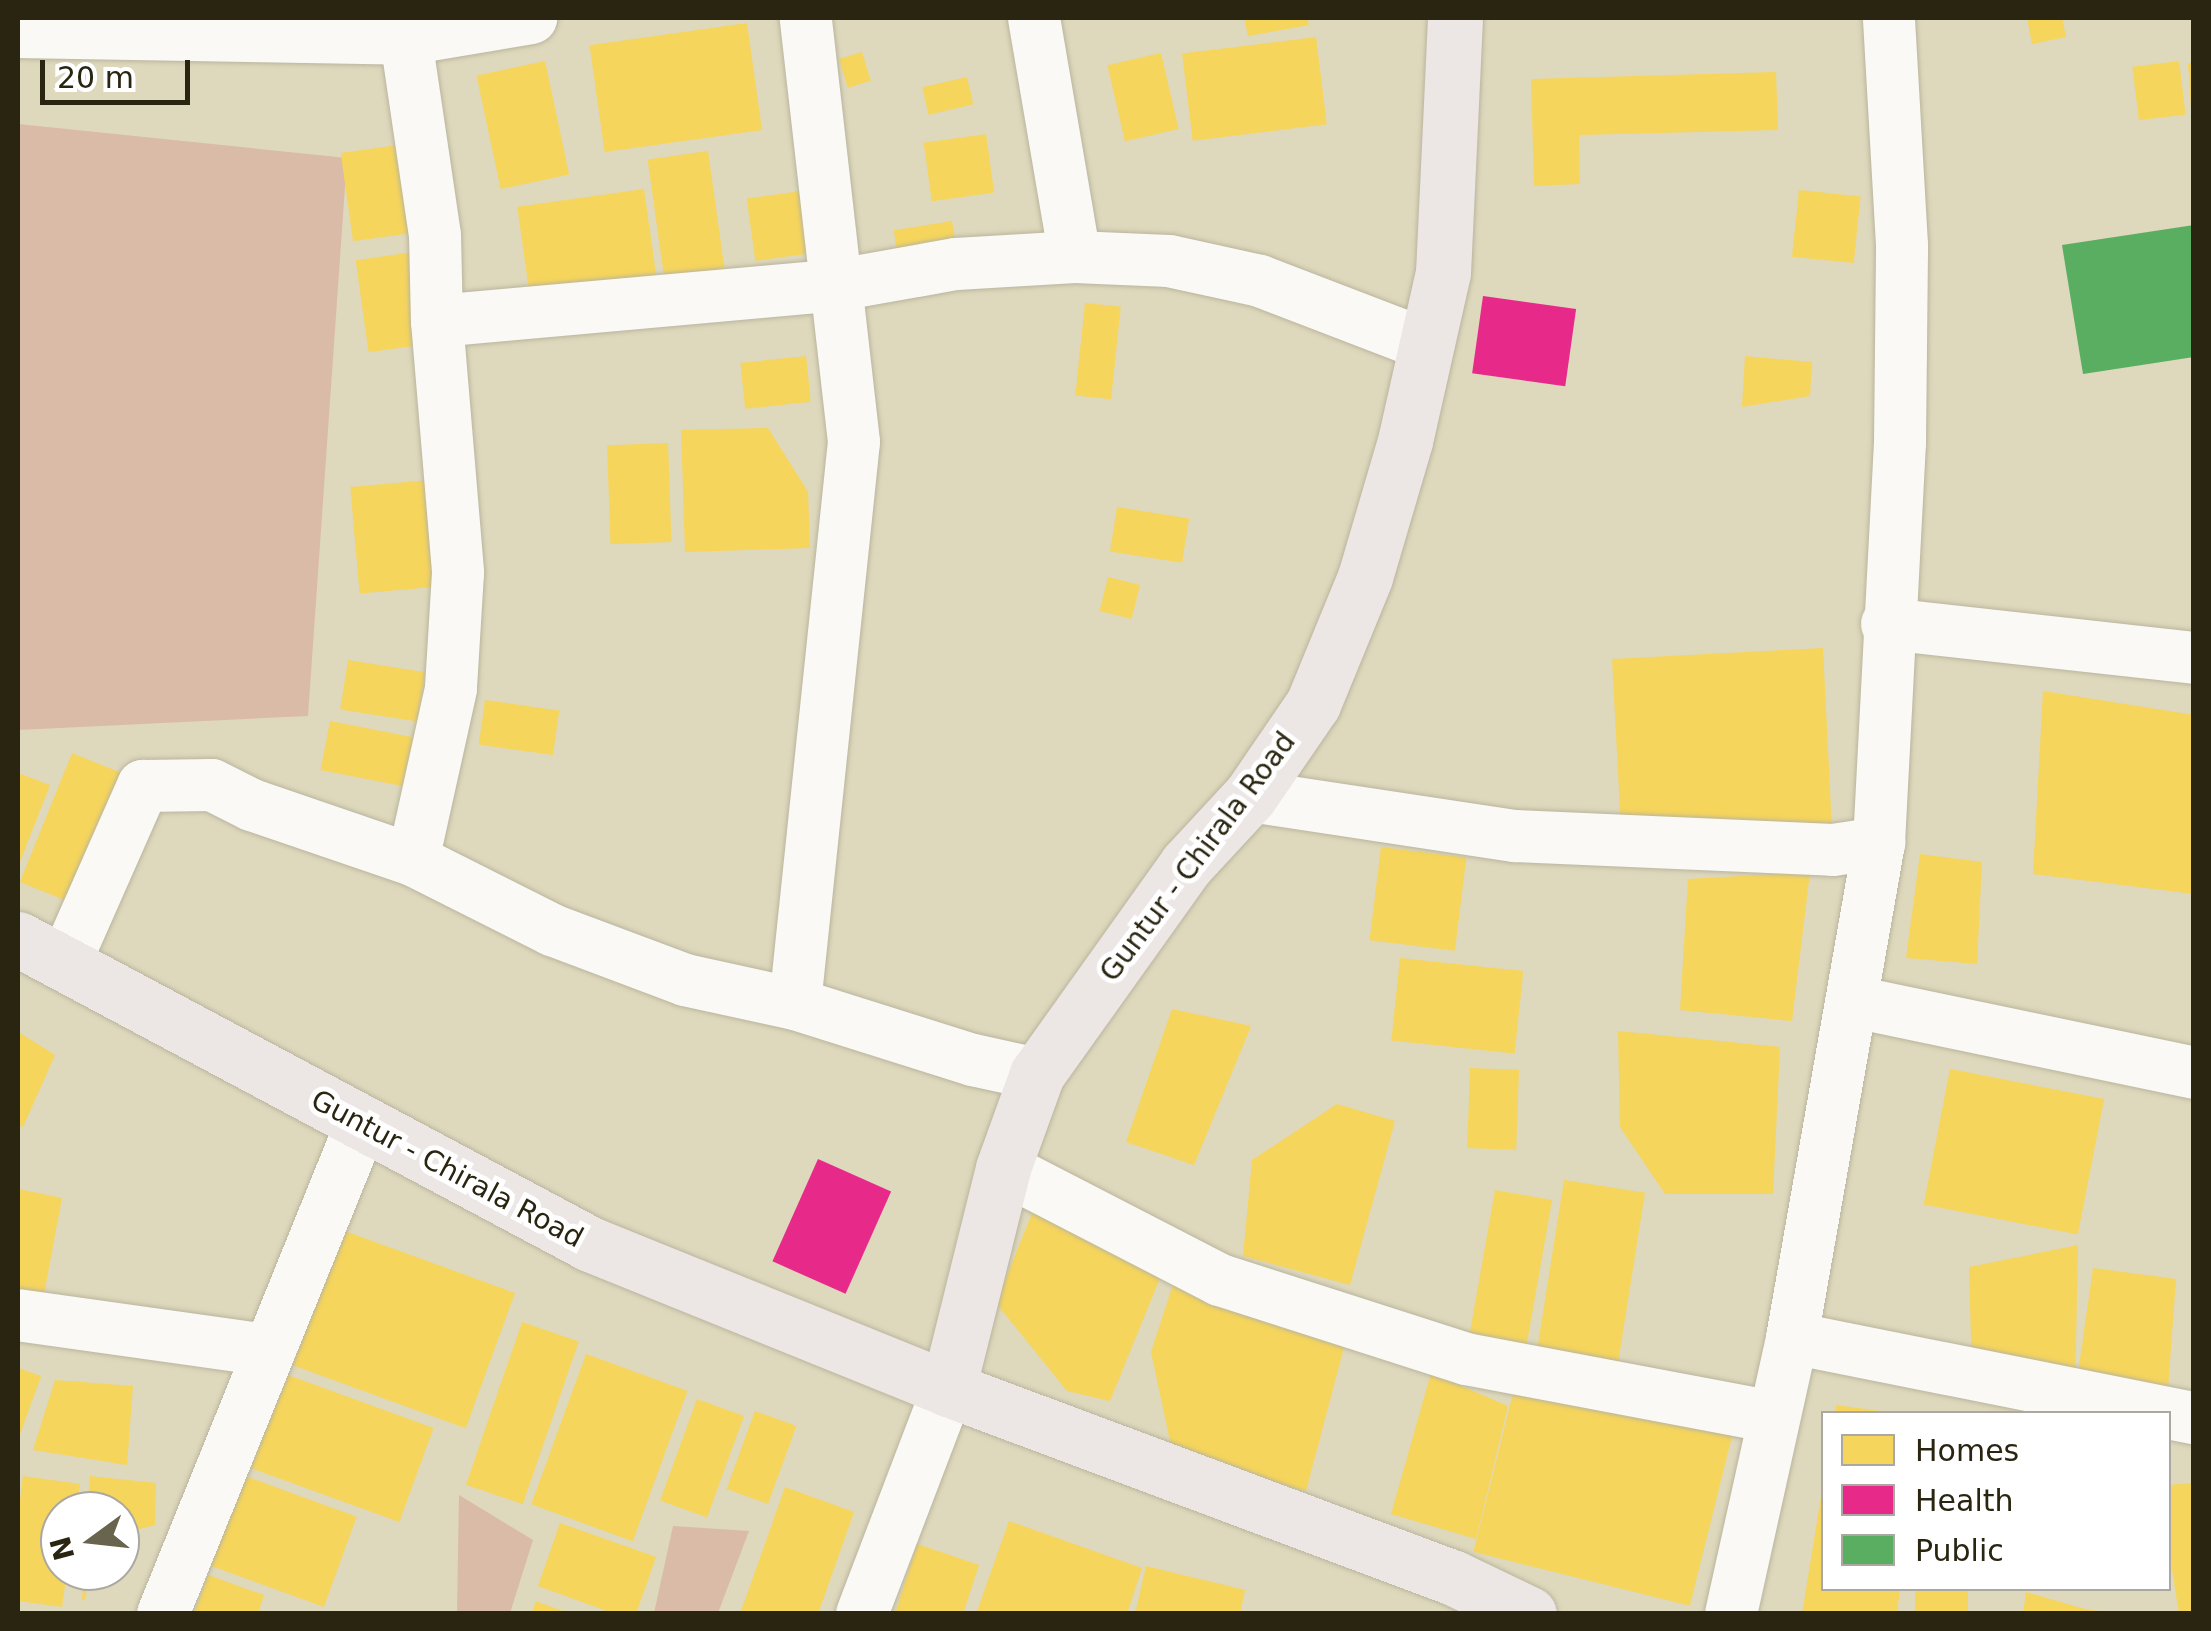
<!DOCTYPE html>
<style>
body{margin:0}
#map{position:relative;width:2211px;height:1631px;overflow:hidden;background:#ded8bc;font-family:"DejaVu Sans",sans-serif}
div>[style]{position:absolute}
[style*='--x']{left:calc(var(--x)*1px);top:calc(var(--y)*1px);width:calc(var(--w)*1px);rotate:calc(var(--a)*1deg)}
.green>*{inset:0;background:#dabba7}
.homes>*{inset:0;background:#f6d55c;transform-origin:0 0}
.health>*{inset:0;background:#e7298a;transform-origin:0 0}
.public>*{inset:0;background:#5aae61}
.roads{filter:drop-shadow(0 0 2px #b9b59e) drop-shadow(0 0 2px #b9b59e)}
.minor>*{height:52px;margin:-26px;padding:0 26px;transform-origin:26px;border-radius:26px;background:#faf9f5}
.primary>*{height:55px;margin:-27.5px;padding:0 27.5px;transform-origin:27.5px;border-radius:27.5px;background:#ece6e5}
span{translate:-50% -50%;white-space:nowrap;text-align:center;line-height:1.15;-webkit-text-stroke:10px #fff;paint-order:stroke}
.street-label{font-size:28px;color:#2a2511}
.frame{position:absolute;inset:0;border:20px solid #2a2511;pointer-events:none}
.legend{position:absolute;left:1821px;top:1411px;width:350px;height:180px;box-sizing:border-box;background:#fff;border:2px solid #aaa8a0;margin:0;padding:12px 18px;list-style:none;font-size:30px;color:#2a2511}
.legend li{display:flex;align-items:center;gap:20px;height:50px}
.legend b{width:50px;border:2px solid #aaa8a0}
.north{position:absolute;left:40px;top:1491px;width:100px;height:100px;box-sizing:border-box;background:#fff;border:2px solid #aaa8a0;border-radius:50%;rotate:255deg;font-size:28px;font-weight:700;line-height:40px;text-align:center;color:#2a2511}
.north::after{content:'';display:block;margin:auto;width:35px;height:45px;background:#69644d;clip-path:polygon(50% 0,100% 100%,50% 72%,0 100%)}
.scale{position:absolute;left:40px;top:60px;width:150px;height:45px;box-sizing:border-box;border:5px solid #2a2511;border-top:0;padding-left:12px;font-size:30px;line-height:35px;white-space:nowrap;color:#2a2511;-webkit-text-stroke:8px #fff;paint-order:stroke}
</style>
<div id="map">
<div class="green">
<i style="clip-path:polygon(18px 124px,347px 158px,308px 716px,18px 730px)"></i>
<i style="clip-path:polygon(459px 1495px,533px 1540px,510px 1613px,457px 1613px)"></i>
<i style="clip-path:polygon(673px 1526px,749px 1531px,718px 1613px,654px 1613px)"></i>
</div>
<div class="homes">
<i style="clip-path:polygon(1244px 18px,1307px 18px,1309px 25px,1248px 36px)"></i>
<i style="clip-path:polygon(2027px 18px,2062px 18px,2066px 37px,2032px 44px)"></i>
<i style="left:747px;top:23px;width:108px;height:159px;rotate:82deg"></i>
<i style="left:1316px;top:37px;width:88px;height:135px;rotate:83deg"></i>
<i style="left:862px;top:52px;width:30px;height:24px;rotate:73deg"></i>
<i style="left:1161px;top:53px;width:78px;height:55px;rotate:77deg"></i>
<i style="left:545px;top:61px;width:116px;height:70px;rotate:78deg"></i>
<i style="left:2179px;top:61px;width:54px;height:47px;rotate:83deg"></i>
<i style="clip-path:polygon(2188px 63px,2194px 63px,2194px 108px,2191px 108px)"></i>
<i style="clip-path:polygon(1776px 72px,1778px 130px,1579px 135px,1580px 184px,1534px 186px,1531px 79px)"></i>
<i style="left:967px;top:77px;width:28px;height:46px;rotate:77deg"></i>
<i style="left:986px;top:134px;width:59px;height:63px;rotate:82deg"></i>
<i style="left:412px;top:143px;width:89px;height:72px;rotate:82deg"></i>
<i style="left:708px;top:151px;width:124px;height:61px;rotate:82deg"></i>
<i style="left:644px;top:189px;width:91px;height:128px;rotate:82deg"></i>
<i style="left:815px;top:189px;width:63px;height:69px;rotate:82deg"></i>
<i style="left:1799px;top:190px;width:62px;height:67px;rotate:6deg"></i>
<i style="left:952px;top:221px;width:31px;height:59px;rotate:81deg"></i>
<i style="left:421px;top:251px;width:93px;height:66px;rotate:82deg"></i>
<i style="left:1085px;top:303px;width:36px;height:93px;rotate:6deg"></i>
<i style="left:806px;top:356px;width:46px;height:66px;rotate:84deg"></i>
<i style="clip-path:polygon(1745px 356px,1812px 362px,1810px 396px,1742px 407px)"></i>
<i style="clip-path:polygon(768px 428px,808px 492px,810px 548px,685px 552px,681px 430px)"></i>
<i style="left:668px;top:443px;width:99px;height:61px;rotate:88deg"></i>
<i style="left:429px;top:480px;width:107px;height:79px;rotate:85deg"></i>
<i style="left:1117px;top:507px;width:73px;height:45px;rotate:9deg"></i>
<i style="left:1108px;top:577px;width:33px;height:35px;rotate:14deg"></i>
<i style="clip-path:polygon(1823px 648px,1833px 850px,1621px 829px,1612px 659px)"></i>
<i style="left:348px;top:660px;width:78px;height:50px;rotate:9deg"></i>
<i style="clip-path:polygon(2043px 691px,2194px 715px,2194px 894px,2033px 874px)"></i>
<i style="left:485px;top:700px;width:75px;height:45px;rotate:8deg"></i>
<i style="left:330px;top:721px;width:86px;height:50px;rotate:11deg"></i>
<i style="left:72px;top:753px;width:65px;height:139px;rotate:22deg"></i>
<i style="clip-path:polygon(18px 773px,50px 785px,18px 867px)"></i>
<i style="left:1381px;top:847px;width:86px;height:94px;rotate:7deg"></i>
<i style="clip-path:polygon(1920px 854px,1982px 862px,1977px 964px,1906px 958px)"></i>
<i style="clip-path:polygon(1810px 872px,1792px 1021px,1680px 1010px,1688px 879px)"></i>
<i style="left:1400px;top:958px;width:124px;height:83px;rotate:6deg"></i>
<i style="clip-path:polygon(1172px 1009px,1251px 1026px,1194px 1165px,1126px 1142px)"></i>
<i style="clip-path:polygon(1618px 1031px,1780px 1047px,1773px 1194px,1665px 1194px,1620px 1127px)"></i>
<i style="clip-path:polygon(20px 1033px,55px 1055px,23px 1127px,18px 1124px)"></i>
<i style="left:1470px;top:1068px;width:49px;height:80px;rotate:2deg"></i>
<i style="left:1950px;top:1069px;width:157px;height:138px;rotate:11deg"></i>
<i style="clip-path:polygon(1337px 1104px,1395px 1121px,1350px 1285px,1243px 1256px,1252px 1160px)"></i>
<i style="left:1564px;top:1180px;width:82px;height:174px;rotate:9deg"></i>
<i style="clip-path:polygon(18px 1189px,62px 1198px,41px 1310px,18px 1305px)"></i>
<i style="left:1495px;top:1190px;width:58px;height:165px;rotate:10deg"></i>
<i style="clip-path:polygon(1039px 1196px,1164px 1268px,1110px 1401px,1067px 1391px,996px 1303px)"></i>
<i style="left:342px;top:1230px;width:184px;height:144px;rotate:20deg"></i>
<i style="clip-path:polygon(2078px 1245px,2075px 1394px,1972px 1374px,1969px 1267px)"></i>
<i style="clip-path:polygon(2093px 1268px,2176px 1279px,2168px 1389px,2075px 1394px)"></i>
<i style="clip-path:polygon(1176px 1275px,1347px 1336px,1306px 1491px,1173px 1455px,1151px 1352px)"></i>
<i style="left:522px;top:1322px;width:60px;height:172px;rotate:19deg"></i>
<i style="left:586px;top:1354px;width:108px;height:160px;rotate:20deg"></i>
<i style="clip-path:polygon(18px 1368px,41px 1376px,18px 1440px)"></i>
<i style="clip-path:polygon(1431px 1373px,1508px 1406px,1476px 1539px,1391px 1514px)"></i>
<i style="left:285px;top:1374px;width:158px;height:100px;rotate:20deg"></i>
<i style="clip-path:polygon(55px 1380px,133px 1386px,127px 1465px,33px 1450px)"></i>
<i style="left:1516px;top:1381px;width:223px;height:176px;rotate:14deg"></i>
<i style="left:697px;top:1399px;width:50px;height:108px;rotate:20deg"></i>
<i style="clip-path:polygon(1836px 1405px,1880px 1411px,1880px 1414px,1835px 1414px)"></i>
<i style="left:755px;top:1411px;width:44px;height:83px;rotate:20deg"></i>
<i style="left:242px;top:1475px;width:122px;height:96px;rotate:20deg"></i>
<i style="clip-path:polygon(23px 1476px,80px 1484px,76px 1511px,60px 1511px,60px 1571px,67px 1571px,62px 1607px,18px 1601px,18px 1516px)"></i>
<i style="clip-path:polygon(90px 1476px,156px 1483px,155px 1525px,120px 1534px,120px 1511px,88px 1511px)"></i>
<i style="clip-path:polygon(2194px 1483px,2194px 1614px,2179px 1614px,2168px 1544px,2168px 1485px)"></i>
<i style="clip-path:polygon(785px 1487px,854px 1512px,818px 1614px,740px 1614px)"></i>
<i style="clip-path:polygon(1821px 1496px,1824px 1588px,1900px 1588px,1897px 1614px,1802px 1614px)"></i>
<i style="clip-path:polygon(1009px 1521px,1142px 1568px,1127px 1614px,976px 1614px)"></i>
<i style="clip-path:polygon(560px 1523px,656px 1557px,636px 1614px,615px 1614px,538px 1586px)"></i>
<i style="clip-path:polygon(917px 1544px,979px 1565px,963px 1614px,895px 1614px)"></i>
<i style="clip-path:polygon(1146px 1566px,1245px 1590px,1240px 1614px,1135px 1614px)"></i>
<i style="clip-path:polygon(84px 1571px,93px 1571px,84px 1601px,82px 1600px)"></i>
<i style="clip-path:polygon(208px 1575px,264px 1595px,258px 1614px,194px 1614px)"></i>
<i style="left:1915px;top:1588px;width:53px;height:26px"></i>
<i style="clip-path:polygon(2026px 1592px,2085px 1609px,2119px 1614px,2023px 1614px)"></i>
<i style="clip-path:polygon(536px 1601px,568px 1613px,568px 1614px,531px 1614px)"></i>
</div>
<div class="health">
<i style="left:1483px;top:296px;width:94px;height:78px;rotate:8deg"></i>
<i style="left:818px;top:1159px;width:80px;height:112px;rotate:24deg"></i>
</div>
<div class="public">
<i style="clip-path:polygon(2194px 225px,2194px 357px,2083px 374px,2062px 245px)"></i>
</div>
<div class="roads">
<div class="minor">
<i style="--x:1034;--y:18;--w:242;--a:80.3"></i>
<i style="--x:18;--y:32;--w:388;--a:1"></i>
<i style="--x:406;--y:39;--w:127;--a:-9.5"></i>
<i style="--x:406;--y:39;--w:198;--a:81.6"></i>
<i style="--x:435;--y:235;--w:86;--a:88.7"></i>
<i style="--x:437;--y:321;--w:253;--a:85.2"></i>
<i style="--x:458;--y:573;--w:116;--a:93.5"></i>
<i style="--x:451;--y:689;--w:175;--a:102.5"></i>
<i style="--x:437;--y:321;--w:403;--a:-5.1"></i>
<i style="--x:838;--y:285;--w:120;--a:-10.1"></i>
<i style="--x:956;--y:264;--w:119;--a:-3.4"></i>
<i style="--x:1075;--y:257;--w:94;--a:2.4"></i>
<i style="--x:1169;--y:261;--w:93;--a:12.4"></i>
<i style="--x:1260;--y:281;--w:179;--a:21"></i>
<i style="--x:1887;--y:624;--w:309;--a:6.3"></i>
<i style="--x:1250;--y:796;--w:268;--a:8.6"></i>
<i style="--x:1515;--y:836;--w:318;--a:2.5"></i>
<i style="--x:1833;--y:850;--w:47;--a:-8.7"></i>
<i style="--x:64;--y:965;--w:196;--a:-66.2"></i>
<i style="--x:143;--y:786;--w:69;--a:-0.8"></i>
<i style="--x:212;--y:785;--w:45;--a:26.6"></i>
<i style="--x:252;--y:805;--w:170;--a:18.9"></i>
<i style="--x:413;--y:860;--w:156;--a:26.7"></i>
<i style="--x:552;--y:930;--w:142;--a:20.6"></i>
<i style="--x:685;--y:980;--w:113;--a:12.3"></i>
<i style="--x:795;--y:1004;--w:187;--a:17.5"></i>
<i style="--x:973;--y:1060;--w:66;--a:12.3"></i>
<i style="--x:1855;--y:1002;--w:346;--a:11.8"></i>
<i style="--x:795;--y:1004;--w:565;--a:-84.01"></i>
<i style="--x:854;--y:442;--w:427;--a:-96.5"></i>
<i style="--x:1003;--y:1168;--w:244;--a:27.3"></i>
<i style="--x:1220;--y:1280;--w:258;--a:17.8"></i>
<i style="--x:1466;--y:1359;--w:313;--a:10.7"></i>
<i style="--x:18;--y:1315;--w:252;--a:8"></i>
<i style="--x:1792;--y:1338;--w:410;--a:11.3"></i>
<i style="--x:163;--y:1614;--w:528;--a:-67.96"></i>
<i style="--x:862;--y:1614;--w:241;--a:-69.1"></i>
<i style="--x:1731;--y:1614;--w:283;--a:-77.5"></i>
<i style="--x:1792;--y:1338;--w:503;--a:-80.03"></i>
<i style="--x:1879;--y:843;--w:401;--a:-87"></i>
<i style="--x:1900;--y:443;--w:198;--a:-89.4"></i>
<i style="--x:1902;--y:245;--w:227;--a:-93.3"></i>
</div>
<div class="primary">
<i style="--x:18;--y:939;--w:648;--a:28.07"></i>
<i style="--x:590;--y:1244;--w:386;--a:22"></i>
<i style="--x:948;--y:1389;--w:540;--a:20.48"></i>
<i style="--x:1454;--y:1578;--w:83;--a:25.6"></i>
<i style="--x:948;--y:1389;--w:228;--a:-76"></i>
<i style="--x:1003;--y:1168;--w:100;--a:-70.1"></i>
<i style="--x:1037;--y:1074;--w:257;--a:-54.5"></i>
<i style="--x:1186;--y:865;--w:94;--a:-47.2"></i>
<i style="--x:1250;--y:796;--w:112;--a:-55.6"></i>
<i style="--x:1313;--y:704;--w:137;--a:-67.7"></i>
<i style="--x:1365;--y:577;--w:142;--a:-73.6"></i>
<i style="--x:1405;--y:441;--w:172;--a:-77.3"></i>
<i style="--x:1443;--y:273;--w:255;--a:-87.3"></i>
</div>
</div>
<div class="street-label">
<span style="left:1198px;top:857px;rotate:-53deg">Guntur - Chirala Road</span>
<span style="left:447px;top:1169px;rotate:28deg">Guntur - Chirala Road</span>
</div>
<div class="frame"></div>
<ul class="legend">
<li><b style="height:28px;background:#f6d55c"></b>Homes</li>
<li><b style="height:28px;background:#e7298a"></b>Health</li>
<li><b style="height:28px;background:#5aae61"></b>Public</li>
</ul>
<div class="north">N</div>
<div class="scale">20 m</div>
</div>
